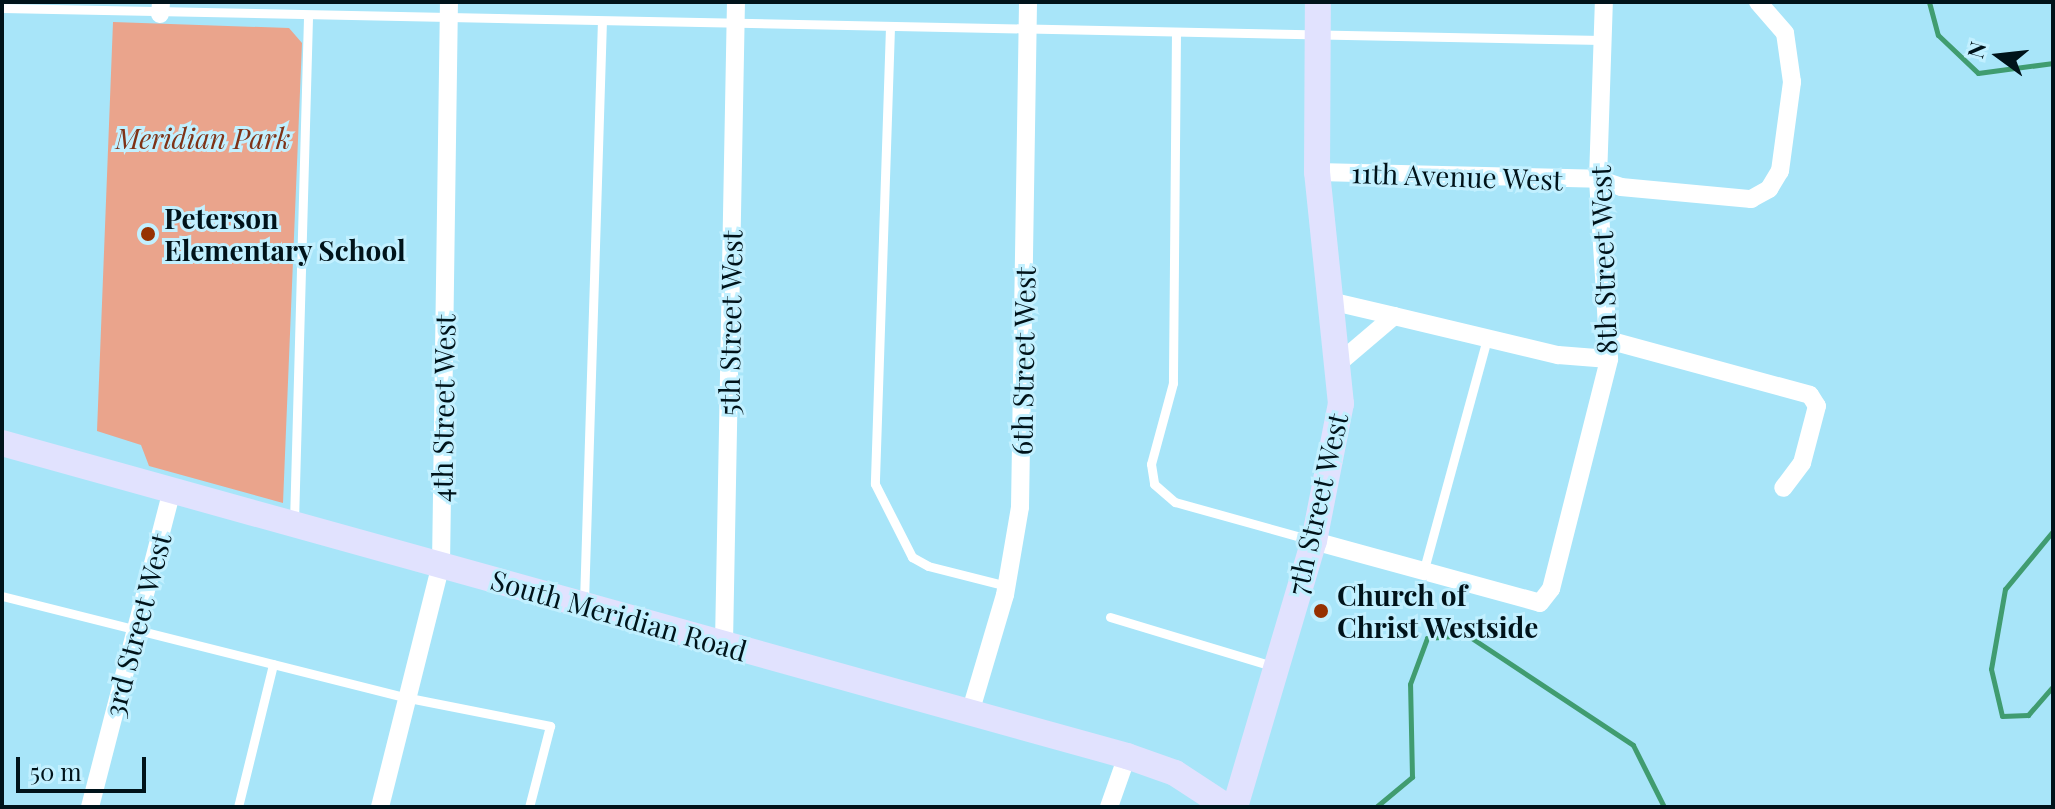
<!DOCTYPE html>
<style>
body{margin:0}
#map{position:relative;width:2055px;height:809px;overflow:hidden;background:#a8e5f9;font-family:"Playfair Display",serif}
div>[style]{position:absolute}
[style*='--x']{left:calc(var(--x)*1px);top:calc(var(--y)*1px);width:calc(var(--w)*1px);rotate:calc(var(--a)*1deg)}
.green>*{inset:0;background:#eaa48c}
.stream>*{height:5px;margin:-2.5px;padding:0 2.5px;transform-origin:2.5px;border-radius:2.5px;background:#409c70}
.lane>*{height:9px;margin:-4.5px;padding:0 4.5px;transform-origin:4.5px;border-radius:4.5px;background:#fff}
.street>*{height:18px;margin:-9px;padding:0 9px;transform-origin:9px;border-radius:9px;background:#fff}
.secondary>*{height:26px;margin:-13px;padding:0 13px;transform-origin:13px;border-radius:13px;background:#e1e2fe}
.dots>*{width:22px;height:22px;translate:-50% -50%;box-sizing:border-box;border:4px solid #c2f0ff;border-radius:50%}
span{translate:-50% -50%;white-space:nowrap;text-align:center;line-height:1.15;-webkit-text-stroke:6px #c2f0ff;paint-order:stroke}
.park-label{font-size:28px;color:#7f3317;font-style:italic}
.street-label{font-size:28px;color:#00131a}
.poi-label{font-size:28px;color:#00131a;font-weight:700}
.left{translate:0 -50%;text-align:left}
.frame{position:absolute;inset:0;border:4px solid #00131a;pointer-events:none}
.north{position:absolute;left:1959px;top:16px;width:80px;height:80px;-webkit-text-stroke:6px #c2f0ff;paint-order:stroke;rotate:285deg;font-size:22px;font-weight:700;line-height:32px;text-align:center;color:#00131a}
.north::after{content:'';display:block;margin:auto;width:28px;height:36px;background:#00131a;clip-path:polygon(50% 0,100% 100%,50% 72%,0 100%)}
.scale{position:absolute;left:16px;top:757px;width:130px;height:36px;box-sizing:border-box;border:4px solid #00131a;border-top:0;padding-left:10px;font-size:24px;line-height:28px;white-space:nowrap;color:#00131a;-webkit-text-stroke:6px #c2f0ff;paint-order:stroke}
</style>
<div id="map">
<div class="green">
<i style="clip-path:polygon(113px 22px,289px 28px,302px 43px,283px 503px,149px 466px,141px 445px,97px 431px)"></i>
</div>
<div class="stream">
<i style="--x:1929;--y:2;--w:34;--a:75"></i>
<i style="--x:1938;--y:35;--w:55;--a:43.5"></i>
<i style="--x:1978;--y:73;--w:76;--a:-7.6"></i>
<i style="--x:2053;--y:531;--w:75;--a:129.6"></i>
<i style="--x:2005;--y:589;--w:81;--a:99.9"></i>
<i style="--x:1991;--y:669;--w:48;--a:76.8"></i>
<i style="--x:2002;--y:716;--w:26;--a:-2"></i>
<i style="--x:2028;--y:715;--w:38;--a:-49"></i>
<i style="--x:1376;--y:807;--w:47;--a:-39.8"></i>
<i style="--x:1412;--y:777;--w:93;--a:-91.2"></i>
<i style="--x:1410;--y:684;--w:49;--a:-69.7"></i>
<i style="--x:1427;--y:638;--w:40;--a:-4.3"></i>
<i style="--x:1467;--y:635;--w:199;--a:33.5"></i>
<i style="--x:1633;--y:745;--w:69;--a:63.4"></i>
</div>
<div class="lane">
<i style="--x:2;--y:8;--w:1600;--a:1.15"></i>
<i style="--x:890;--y:27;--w:457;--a:91.9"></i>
<i style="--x:875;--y:484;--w:82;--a:63.1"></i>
<i style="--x:912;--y:557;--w:18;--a:29"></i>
<i style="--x:928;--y:566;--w:81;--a:14.2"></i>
<i style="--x:1176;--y:32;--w:351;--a:90.5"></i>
<i style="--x:1173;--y:383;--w:84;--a:105.2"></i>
<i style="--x:1151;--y:464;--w:20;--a:81"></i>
<i style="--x:1154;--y:484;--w:28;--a:41"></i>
<i style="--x:1175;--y:502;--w:141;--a:15.6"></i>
<i style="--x:294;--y:522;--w:504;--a:-88.41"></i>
<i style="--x:1424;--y:569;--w:239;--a:-74.7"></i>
<i style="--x:2;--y:596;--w:420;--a:14.1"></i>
<i style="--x:409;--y:698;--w:144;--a:11.2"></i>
<i style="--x:550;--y:726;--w:84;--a:104.5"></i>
<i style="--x:584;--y:602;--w:581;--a:-88.23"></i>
<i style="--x:1110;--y:617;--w:169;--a:16.8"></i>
<i style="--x:238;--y:807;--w:147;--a:-76.2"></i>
</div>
<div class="street">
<i style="--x:160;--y:14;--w:12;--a:-85"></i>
<i style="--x:1317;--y:172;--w:281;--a:1.4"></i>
<i style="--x:1598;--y:179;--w:24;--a:19"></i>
<i style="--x:1621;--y:187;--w:131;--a:5.3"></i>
<i style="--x:1751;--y:199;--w:21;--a:-29"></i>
<i style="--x:1769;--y:189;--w:21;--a:-59"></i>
<i style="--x:1780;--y:171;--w:90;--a:-82.3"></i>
<i style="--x:1792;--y:82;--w:49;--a:-98.1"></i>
<i style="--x:1785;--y:33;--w:41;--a:-131.1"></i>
<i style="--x:1330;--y:301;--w:66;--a:13.2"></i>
<i style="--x:1608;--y:340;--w:209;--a:15.2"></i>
<i style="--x:1810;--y:395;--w:13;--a:58"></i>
<i style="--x:1817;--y:406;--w:59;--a:104.7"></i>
<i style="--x:1802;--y:463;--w:31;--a:127"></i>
<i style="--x:1340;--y:362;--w:71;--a:-40.4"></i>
<i style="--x:1394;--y:316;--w:169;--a:13.4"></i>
<i style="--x:1558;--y:355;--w:51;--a:4.5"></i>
<i style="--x:1314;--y:541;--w:234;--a:15.3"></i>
<i style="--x:1540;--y:603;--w:18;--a:-52"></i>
<i style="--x:1551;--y:589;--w:237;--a:-75.8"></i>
<i style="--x:1609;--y:359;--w:180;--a:-93.5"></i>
<i style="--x:1598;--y:179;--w:177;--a:-88.1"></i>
<i style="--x:724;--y:643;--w:641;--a:-88.93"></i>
<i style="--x:970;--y:713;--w:123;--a:-73.5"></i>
<i style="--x:1005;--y:595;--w:89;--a:-80.3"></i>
<i style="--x:1020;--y:507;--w:505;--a:-89.09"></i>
<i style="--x:90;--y:807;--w:327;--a:-75.5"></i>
<i style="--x:380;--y:807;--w:250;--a:-75.9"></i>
<i style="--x:441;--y:565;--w:563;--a:-89.19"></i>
<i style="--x:1109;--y:807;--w:54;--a:-70.6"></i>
</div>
<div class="secondary">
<i style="--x:2;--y:443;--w:1168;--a:15.55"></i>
<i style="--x:1127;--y:756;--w:51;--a:19.5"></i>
<i style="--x:1175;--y:773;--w:62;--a:33.2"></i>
<i style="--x:1235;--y:807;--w:277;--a:-73.5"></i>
<i style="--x:1314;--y:541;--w:140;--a:-78.9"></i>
<i style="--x:1341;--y:404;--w:233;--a:-95.9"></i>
<i style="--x:1317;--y:172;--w:170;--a:-89.7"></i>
</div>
<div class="dots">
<i style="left:148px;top:234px;background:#963101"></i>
<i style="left:1321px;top:611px;background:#963101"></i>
</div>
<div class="park-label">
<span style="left:203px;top:138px">Meridian Park</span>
</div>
<div class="street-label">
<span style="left:1457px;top:176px;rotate:2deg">11th Avenue West</span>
<span style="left:1603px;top:260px;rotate:-92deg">8th Street West</span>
<span style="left:730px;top:323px;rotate:-89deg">5th Street West</span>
<span style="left:1023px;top:361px;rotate:-89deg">6th Street West</span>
<span style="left:443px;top:408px;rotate:-89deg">4th Street West</span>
<span style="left:1317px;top:504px;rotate:-77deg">7th Street West</span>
<span style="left:619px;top:615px;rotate:16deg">South Meridian Road</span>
<span style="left:137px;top:625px;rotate:-75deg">3rd Street West</span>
</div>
<div class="poi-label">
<span class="left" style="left:164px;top:234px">Peterson<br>Elementary School</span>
<span class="left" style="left:1337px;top:611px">Church of<br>Christ Westside</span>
</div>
<div class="frame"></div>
<div class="north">N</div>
<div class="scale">50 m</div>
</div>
